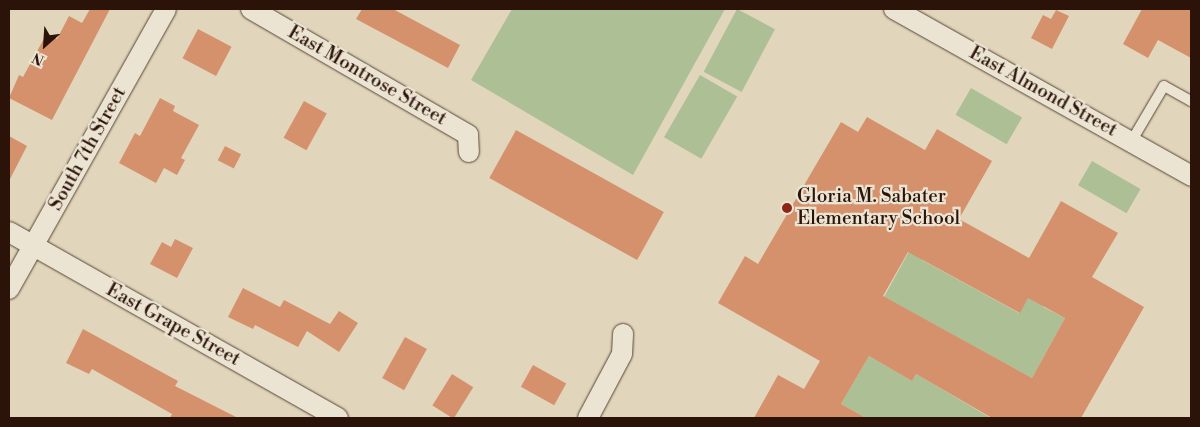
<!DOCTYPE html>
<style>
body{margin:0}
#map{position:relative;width:1200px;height:427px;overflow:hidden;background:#e1d6bb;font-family:"Libre Bodoni",serif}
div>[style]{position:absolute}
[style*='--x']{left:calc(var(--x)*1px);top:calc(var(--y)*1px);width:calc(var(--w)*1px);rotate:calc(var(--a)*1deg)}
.green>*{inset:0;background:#adbf94;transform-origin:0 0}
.building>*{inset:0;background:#d5916c;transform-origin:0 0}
.roads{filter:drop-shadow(0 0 1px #584436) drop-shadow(0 0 1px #584436)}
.service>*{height:10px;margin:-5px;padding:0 5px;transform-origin:5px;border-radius:5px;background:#ece4d3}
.minor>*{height:20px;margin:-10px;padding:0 10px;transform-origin:10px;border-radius:10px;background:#ece4d3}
.dots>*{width:14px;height:14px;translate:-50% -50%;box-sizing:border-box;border:2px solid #ece4d3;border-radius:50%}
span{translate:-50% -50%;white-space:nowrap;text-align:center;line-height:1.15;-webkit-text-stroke:4.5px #ece4d3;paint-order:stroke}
.street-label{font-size:19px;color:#2b1309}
.poi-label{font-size:19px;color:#2b1309}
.left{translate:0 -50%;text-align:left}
.frame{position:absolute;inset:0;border:10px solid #2b1309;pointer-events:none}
.north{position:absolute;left:20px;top:20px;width:50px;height:50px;-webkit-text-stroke:4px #ece4d3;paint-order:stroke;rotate:206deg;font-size:14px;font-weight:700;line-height:20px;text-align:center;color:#2b1309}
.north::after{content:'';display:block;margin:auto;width:18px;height:22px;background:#2b1309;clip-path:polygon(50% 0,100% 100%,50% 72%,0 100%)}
</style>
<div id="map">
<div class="green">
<i style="clip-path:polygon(512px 9px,725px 9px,633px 175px,471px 80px)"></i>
<i style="left:737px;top:9px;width:43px;height:71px;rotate:28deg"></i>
<i style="left:700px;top:75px;width:43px;height:72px;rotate:30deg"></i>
<i style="left:971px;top:88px;width:59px;height:31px;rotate:30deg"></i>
<i style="left:1092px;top:161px;width:56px;height:28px;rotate:30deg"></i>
<i style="clip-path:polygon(923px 226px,922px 260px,1019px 313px,1033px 289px,1048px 297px,1043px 307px,1065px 318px,1032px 378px,884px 297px)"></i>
<i style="clip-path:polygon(869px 356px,912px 381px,916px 374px,989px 417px,866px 418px,841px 404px)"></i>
</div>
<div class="building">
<i style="clip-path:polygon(90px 9px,110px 9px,52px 120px,9px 98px,19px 75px,23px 77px,47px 33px,57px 39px,69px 16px,82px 23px)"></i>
<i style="clip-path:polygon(362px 9px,393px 9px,460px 45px,448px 68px,356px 19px)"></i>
<i style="clip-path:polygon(1142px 9px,1191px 9px,1191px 58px,1158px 40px,1148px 58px,1123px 44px)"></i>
<i style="clip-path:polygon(1056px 10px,1069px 16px,1052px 49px,1031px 38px,1043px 15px,1051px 19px)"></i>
<i style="left:198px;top:29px;width:38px;height:33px;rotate:28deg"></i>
<i style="clip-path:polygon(160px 98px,175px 106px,173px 111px,199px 125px,181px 158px,185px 160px,177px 175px,164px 168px,156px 183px,119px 163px,135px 133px,140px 136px)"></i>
<i style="left:304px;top:101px;width:26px;height:42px;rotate:29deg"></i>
<i style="clip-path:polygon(evenodd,867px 117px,925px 150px,937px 129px,992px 161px,959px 219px,1029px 258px,1061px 201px,1118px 233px,1092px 277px,1144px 307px,1081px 418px,992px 418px,916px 374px,912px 381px,869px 356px,841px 404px,866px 418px,754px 418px,778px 375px,804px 389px,820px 361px,718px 303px,745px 256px,758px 264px,841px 122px,858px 132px,867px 117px,908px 252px,1020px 313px,1028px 298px,1065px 318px,1032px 378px,883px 296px,908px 252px)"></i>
<i style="left:516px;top:130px;width:169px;height:55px;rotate:29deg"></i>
<i style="clip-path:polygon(9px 136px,27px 146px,9px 181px)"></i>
<i style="left:225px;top:146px;width:18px;height:16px;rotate:27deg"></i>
<i style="clip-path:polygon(175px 239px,193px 248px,177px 278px,150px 264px,162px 242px,171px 247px)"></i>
<i style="clip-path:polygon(243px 288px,280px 307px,284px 300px,330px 324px,339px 311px,358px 323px,339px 352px,307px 331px,298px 347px,255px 325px,253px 329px,228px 317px)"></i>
<i style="clip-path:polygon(83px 329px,178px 381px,175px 386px,238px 418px,170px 418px,172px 414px,92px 369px,89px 374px,66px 363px)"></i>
<i style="left:405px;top:337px;width:25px;height:47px;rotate:29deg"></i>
<i style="left:533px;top:365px;width:38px;height:25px;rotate:29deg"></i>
<i style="left:452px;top:374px;width:25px;height:37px;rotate:32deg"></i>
</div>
<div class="roads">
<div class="service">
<i style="--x:1131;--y:142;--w:65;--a:-59.5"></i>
<i style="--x:1164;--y:86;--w:31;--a:29"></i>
</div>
<div class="minor">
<i style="--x:251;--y:9;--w:251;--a:30.1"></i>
<i style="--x:468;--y:135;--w:17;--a:87"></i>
<i style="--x:894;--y:9;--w:341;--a:29.3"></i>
<i style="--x:9;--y:232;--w:378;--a:29.5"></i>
<i style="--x:9;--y:289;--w:321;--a:-60.7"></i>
<i style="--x:588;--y:418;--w:72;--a:-62"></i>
<i style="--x:622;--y:354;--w:20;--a:-87"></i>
</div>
</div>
<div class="dots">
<i style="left:787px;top:208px;background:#8f2418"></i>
</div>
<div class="street-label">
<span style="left:367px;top:76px;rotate:30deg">East Montrose Street</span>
<span style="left:1043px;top:92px;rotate:29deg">East Almond Street</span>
<span style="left:88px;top:149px;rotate:-61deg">South 7th Street</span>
<span style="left:173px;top:325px;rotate:29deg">East Grape Street</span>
</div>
<div class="poi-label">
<span class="left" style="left:797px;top:208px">Gloria M. Sabater<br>Elementary School</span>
</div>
<div class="frame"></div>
<div class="north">N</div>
</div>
